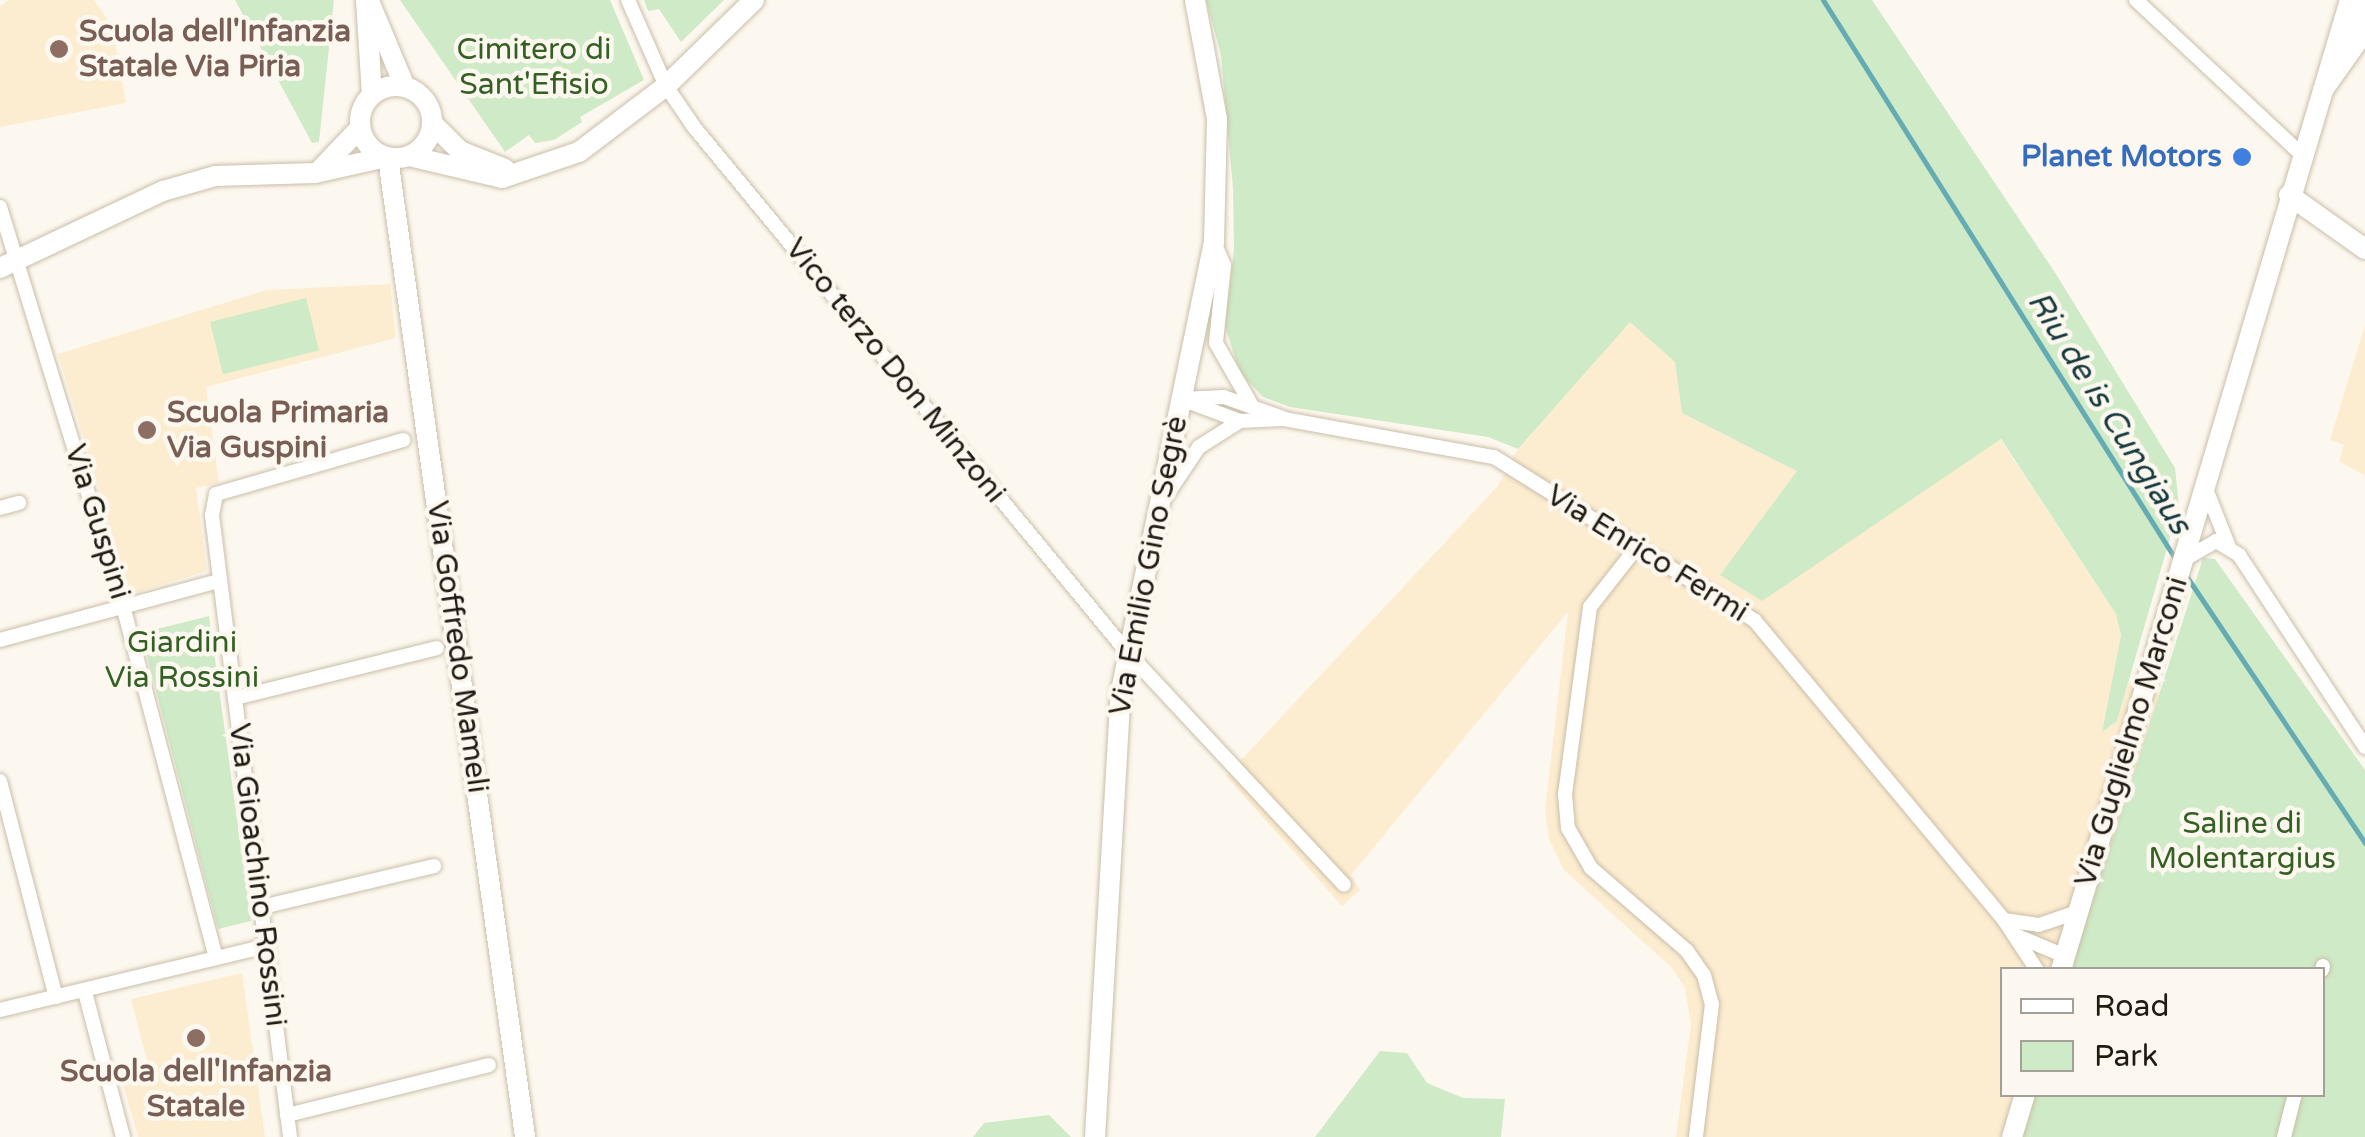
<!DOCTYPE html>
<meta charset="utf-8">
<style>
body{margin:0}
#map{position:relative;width:2365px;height:1137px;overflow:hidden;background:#fdf8ef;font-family:"Varela Round",sans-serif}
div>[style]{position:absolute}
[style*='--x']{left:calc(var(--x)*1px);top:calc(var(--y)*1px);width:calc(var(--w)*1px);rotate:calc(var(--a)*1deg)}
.built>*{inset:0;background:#fdedd0}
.green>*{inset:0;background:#cfeac6;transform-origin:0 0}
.stream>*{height:5px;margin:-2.5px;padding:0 2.5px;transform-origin:2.5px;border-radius:2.5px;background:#65abb3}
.roads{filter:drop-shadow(0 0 2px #c9bea8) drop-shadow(0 0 2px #c9bea8)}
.street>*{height:14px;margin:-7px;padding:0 7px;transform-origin:7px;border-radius:7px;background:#fff}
.secondary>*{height:20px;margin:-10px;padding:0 10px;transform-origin:10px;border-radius:10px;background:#fff}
.secondary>.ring{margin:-10px;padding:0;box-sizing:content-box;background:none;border:20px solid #fff;border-radius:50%}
.dots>*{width:28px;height:28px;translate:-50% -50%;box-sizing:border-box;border:5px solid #fdf8ef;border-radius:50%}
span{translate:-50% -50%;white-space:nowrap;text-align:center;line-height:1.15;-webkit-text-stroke:9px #fdf8ef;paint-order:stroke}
.education-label{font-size:30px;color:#785e54;font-weight:700}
.left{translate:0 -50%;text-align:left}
.park-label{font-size:30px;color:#346024}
.shop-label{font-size:30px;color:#366cbe;font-weight:700}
.right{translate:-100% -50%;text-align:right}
.street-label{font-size:30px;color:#1f1b13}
.water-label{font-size:32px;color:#16393d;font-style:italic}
.legend{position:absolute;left:2000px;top:967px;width:325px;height:130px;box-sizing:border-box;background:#fdf8ef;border:2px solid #a4a097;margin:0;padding:12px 18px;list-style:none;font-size:30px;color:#1f1b13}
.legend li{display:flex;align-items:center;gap:20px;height:50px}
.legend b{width:50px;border:2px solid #a4a097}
</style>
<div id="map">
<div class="built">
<i style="clip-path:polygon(9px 0,94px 0,112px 26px,126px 103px,0 127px,0 6px)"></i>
<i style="clip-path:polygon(390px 284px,396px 338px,206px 387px,219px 483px,196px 488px,207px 571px,131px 594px,58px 354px,267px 290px)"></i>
<i style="clip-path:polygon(evenodd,1630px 321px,1675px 362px,1682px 413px,1798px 471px,1721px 575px,1762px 600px,2000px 439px,2116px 614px,2121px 635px,2102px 731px,2117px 721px,2129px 680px,2160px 694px,2207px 749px,2340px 951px,2365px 1137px,1676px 1137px,1691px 1024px,1685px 988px,1672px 968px,1564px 870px,1549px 839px,1545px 811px,1568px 612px,1351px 875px,1360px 890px,1342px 906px,1226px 776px,1497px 487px,1516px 452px,1630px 321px,2002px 970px,2322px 970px,2322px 1094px,2002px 1094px,2002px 970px)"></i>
<i style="clip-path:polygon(2365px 325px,2365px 476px,2339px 461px,2344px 445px,2330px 440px)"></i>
<i style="clip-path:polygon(242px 973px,265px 1137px,138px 1137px,123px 1084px,151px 1077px,131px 999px)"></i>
</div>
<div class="green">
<i style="clip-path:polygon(235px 0,334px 0,319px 142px,312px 143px)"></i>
<i style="clip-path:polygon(400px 0,610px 0,644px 80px,580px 117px,582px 122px,554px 140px,535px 143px,529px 135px,505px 152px)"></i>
<i style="clip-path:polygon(644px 0,724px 0,681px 42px,659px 9px,648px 11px)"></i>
<i style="clip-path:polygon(1206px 0,1872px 0,2056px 274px,2175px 468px,2179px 507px,2117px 721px,2102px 732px,2121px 635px,2116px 614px,2001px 439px,1762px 601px,1720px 575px,1797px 471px,1682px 413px,1675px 362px,1630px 322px,1518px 449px,1488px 437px,1290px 407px,1263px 397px,1240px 373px,1225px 326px,1234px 250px,1233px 188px,1221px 55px)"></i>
<i style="left:306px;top:298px;width:54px;height:99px;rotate:76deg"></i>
<i style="clip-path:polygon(2203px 558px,2215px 559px,2365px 770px,2365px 1137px,2022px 1137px,2034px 1095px,2322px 1094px,2322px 970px,2071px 969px)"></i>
<i style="clip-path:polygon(209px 616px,251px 921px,218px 929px,141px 633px)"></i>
<i style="clip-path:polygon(1380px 1051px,1407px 1053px,1427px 1083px,1463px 1098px,1505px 1099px,1501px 1137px,1315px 1137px)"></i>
<i style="clip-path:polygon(1049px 1115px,1071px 1137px,973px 1137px,984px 1123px)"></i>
</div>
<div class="stream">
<i style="--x:1823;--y:0;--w:662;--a:57.77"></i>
<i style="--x:2185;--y:574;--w:324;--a:56.2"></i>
</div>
<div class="roads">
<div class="street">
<i style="--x:628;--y:0;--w:94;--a:66.2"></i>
<i style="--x:666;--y:86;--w:50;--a:55.7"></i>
<i style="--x:694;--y:127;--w:681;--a:50.49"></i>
<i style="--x:1127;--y:652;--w:318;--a:47"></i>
<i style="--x:2136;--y:0;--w:227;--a:43"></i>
<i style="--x:0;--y:207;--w:418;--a:72.9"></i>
<i style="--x:123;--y:606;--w:364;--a:75.2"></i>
<i style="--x:1214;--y:242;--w:25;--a:67"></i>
<i style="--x:1224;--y:265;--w:78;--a:95.9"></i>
<i style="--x:1216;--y:343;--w:70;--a:60.2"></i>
<i style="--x:1181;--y:399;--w:43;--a:-2.7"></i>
<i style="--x:1224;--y:397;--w:63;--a:19.6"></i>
<i style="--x:1181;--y:399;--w:63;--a:20.4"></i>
<i style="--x:2206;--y:489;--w:62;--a:68.4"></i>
<i style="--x:1160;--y:505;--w:70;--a:-56.1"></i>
<i style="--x:1199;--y:447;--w:49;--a:-32.4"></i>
<i style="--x:1240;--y:421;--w:44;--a:-2.6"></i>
<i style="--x:1284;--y:419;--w:213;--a:10.3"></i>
<i style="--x:1494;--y:457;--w:308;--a:32.1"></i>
<i style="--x:1755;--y:621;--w:389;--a:50.2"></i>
<i style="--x:2004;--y:920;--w:60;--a:56.6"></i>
<i style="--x:0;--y:508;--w:20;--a:-15"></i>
<i style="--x:1637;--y:547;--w:76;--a:128.1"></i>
<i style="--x:1590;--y:607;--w:189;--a:97.6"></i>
<i style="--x:1565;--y:794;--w:34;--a:85"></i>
<i style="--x:1568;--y:828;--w:46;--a:60.1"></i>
<i style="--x:1591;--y:868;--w:127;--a:40.8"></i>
<i style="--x:1687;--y:951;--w:29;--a:55"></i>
<i style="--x:1704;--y:975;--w:30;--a:75"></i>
<i style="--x:1712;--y:1004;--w:134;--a:96.9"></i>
<i style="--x:2185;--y:559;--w:36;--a:-30"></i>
<i style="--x:2216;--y:541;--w:27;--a:31"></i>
<i style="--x:2239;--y:555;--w:230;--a:56.7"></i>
<i style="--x:0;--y:640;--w:227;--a:-15.1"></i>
<i style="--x:235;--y:698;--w:208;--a:-13.9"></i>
<i style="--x:0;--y:781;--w:223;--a:75.5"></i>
<i style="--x:262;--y:907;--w:177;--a:-13.4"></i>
<i style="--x:2004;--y:920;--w:35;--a:8"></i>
<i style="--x:2039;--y:925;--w:40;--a:-18.9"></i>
<i style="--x:2015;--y:935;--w:54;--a:22.8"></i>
<i style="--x:2322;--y:970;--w:4;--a:-76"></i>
<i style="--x:85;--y:992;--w:150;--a:75.3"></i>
<i style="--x:0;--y:1010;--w:275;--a:-13.5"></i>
<i style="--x:287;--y:1115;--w:208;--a:-13.9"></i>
<i style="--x:290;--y:1137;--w:627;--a:-97.15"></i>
<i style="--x:212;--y:515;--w:21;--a:-79"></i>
<i style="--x:216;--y:494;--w:195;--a:-16.1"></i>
<i style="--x:2284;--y:1137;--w:44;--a:-75.7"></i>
</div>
<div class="secondary">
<i style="--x:366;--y:0;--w:95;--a:86.4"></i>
<i style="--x:369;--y:1;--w:93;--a:67.3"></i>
<i style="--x:2345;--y:39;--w:37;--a:-57"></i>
<i class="ring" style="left:360px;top:86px;width:52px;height:52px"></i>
<i style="--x:2323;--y:90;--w:72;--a:-54.6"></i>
<i style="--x:433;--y:124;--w:38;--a:45"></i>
<i style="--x:460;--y:151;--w:48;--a:21.8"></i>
<i style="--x:409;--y:156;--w:96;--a:13.3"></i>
<i style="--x:502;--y:178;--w:81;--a:-18.7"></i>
<i style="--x:579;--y:152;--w:109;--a:-37.2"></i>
<i style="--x:666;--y:86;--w:123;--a:-44.3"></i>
<i style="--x:388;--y:158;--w:989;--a:82.03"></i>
<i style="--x:321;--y:169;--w:57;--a:-46.4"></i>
<i style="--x:2289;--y:195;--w:93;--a:35.4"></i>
<i style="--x:0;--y:268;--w:180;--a:-25.3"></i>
<i style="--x:163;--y:191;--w:54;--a:-16.1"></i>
<i style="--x:215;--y:176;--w:100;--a:-1.7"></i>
<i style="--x:315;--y:173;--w:73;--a:-12.7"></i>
<i style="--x:2061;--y:970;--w:1012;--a:-73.41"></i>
<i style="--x:1095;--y:1137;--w:447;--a:-86.7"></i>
<i style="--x:1121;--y:691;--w:459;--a:-78.3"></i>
<i style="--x:1214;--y:242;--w:123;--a:-88.6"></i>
<i style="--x:1217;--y:119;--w:121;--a:-100.5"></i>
<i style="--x:2012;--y:1137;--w:45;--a:-73.2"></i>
</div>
</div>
<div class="dots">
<i style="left:59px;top:49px;background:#8d6e63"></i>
<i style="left:2242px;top:157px;background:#3f7fe0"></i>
<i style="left:147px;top:430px;background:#8d6e63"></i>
<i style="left:196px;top:1038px;background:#8d6e63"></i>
</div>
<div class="education-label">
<span class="left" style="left:79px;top:49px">Scuola dell'Infanzia<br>Statale Via Piria</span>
<span class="left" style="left:167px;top:430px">Scuola Primaria<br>Via Guspini</span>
<span style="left:196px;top:1089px">Scuola dell'Infanzia<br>Statale</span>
</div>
<div class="park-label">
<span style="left:534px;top:67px">Cimitero di<br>Sant'Efisio</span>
<span style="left:182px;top:660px">Giardini<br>Via Rossini</span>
<span style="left:2242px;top:841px">Saline di<br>Molentargius</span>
</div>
<div class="shop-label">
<span class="right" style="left:2222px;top:157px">Planet Motors</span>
</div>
<div class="street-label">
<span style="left:895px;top:371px;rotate:51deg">Vico terzo Don Minzoni</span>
<span style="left:97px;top:522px;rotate:73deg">Via Guspini</span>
<span style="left:1647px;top:554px;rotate:32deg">Via Enrico Fermi</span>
<span style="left:1149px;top:566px;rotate:-79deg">Via Emilio Gino Segrè</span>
<span style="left:457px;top:647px;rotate:82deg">Via Goffredo Mameli</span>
<span style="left:2132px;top:732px;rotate:-73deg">Via Guglielmo Marconi</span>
<span style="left:257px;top:875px;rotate:83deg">Via Gioachino Rossini</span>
</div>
<div class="water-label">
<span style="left:2109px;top:413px;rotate:58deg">Riu de is Cungiaus</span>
</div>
<ul class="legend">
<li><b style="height:12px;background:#fff"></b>Road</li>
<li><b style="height:28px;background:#cfeac6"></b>Park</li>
</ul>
</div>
